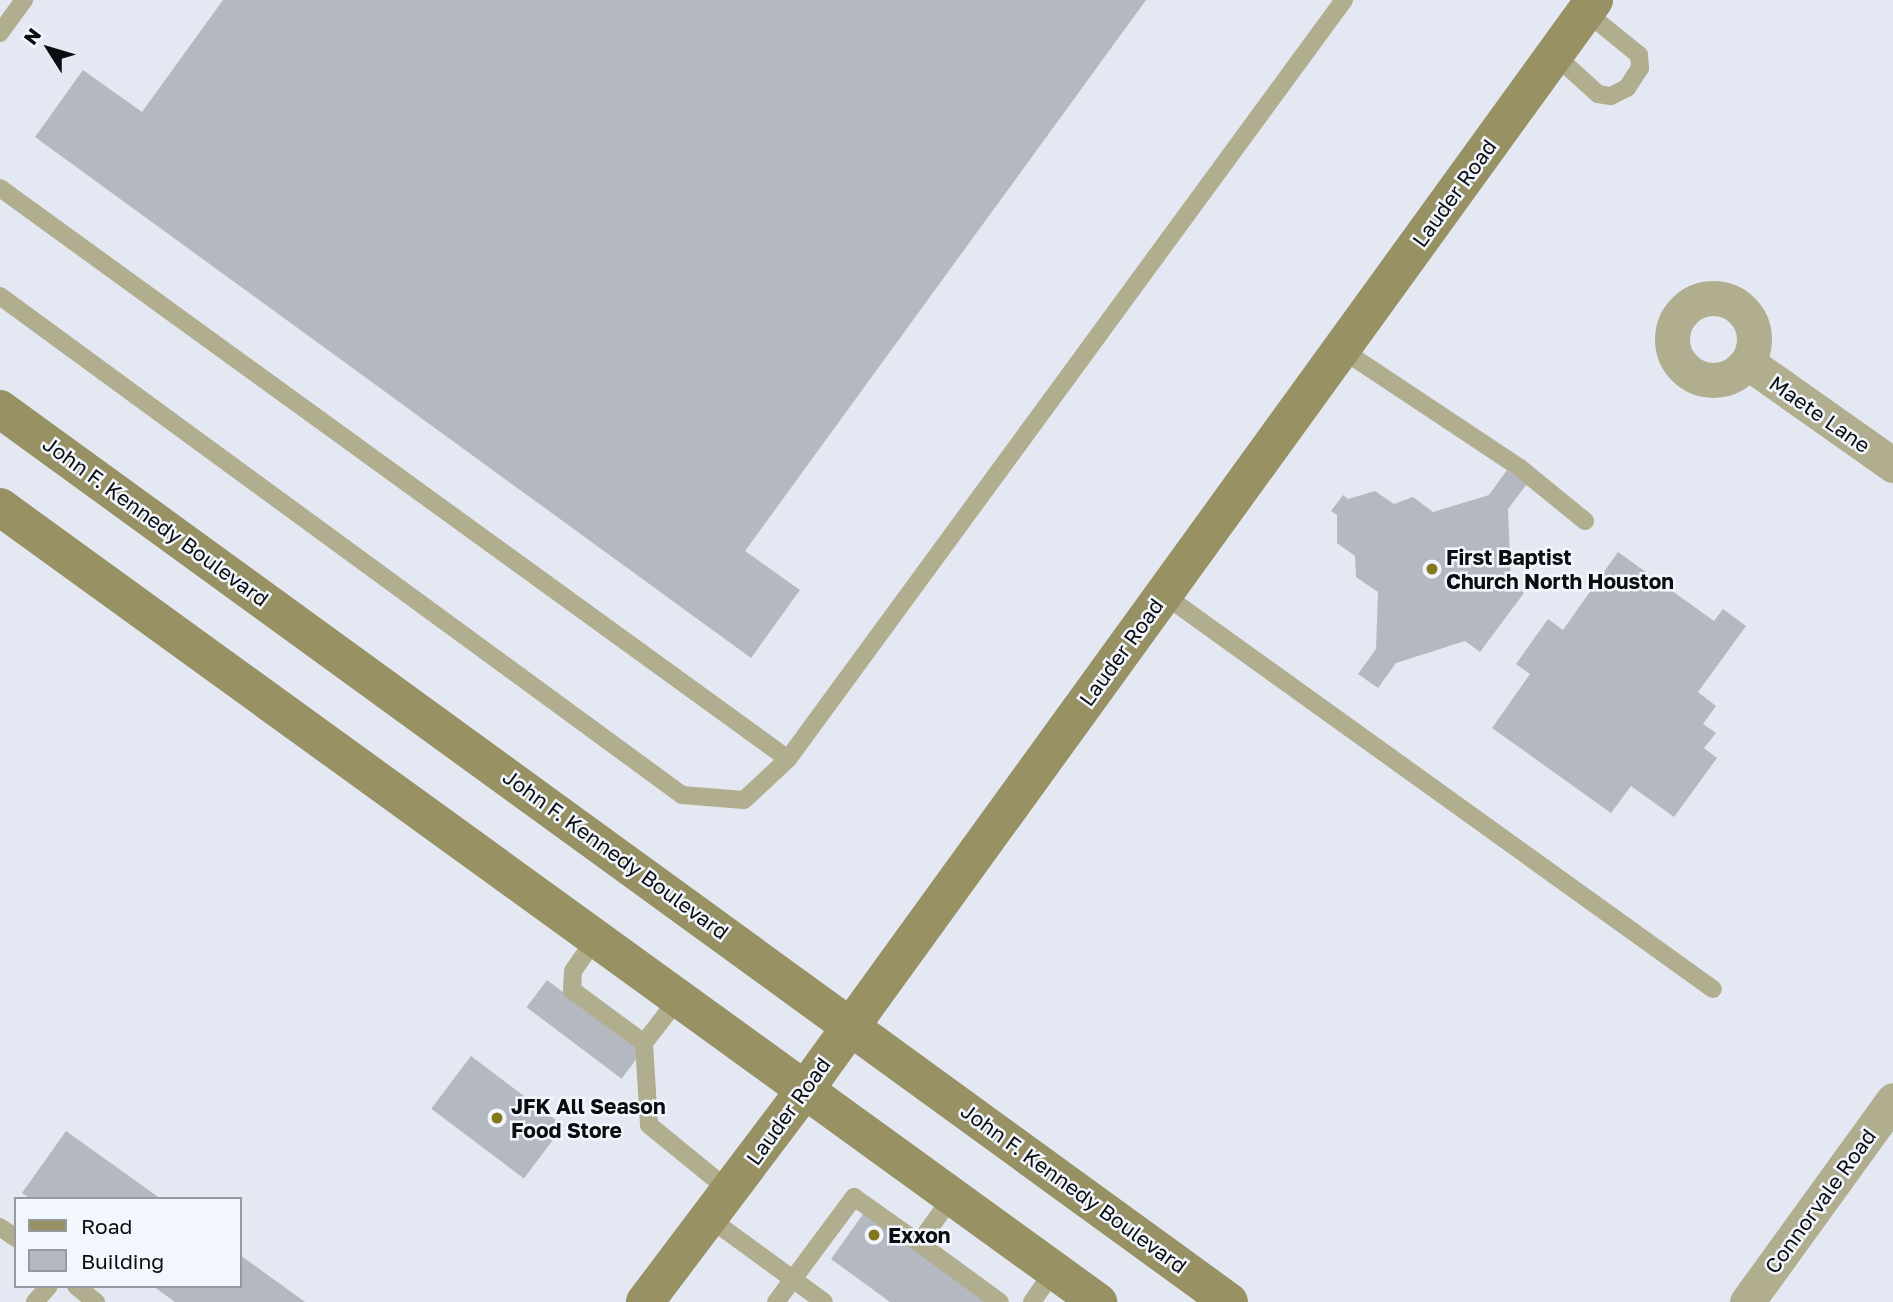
<!DOCTYPE html>
<style>
body{margin:0}
#map{position:relative;width:1893px;height:1302px;overflow:hidden;background:#e4e8f2;font-family:"Golos Text",sans-serif}
div>[style]{position:absolute}
[style*='--x']{left:calc(var(--x)*1px);top:calc(var(--y)*1px);width:calc(var(--w)*1px);rotate:calc(var(--a)*1deg)}
.building>*{inset:0;background:#b4b8c1;transform-origin:0 0}
.lane>*{height:18px;margin:-9px;padding:0 9px;transform-origin:9px;border-radius:9px;background:#b1ae8f}
.street>*{height:35px;margin:-17.5px;padding:0 17.5px;transform-origin:17.5px;border-radius:17.5px;background:#b1ae8f}
.street>.ring{margin:-17.5px;padding:0;box-sizing:content-box;background:none;border:35px solid #b1ae8f;border-radius:50%}
.secondary>*{height:38px;margin:-19px;padding:0 19px;transform-origin:19px;border-radius:19px;background:#979163}
.dots>*{width:19px;height:19px;translate:-50% -50%;box-sizing:border-box;border:4px solid #f2f6fd;border-radius:50%}
span{translate:-50% -50%;white-space:nowrap;text-align:center;line-height:1.15;-webkit-text-stroke:5px #f2f6fd;paint-order:stroke}
.street-label{font-size:21px;color:#0c0d10}
.poi-label{font-size:21px;color:#0c0d10;font-weight:700}
.left{translate:0 -50%;text-align:left}
.legend{position:absolute;left:14px;top:1197px;width:228px;height:91px;box-sizing:border-box;background:#f2f6fd;border:2px solid #96999e;margin:0;padding:9px 12px;list-style:none;font-size:21px;color:#0c0d10}
.legend li{display:flex;align-items:center;gap:14px;height:35px}
.legend b{width:35px;border:2px solid #96999e}
.north{position:absolute;left:14px;top:14px;width:70px;height:70px;-webkit-text-stroke:5px #f2f6fd;paint-order:stroke;rotate:307deg;font-size:19px;font-weight:700;line-height:28px;text-align:center;color:#0c0d10}
.north::after{content:'';display:block;margin:auto;width:24px;height:32px;background:#0c0d10;clip-path:polygon(50% 0,100% 100%,50% 72%,0 100%)}
</style>
<div id="map">
<div class="building">
<i style="clip-path:polygon(223px 0,1146px 0,745px 551px,800px 590px,751px 658px,35px 137px,83px 70px,142px 112px)"></i>
<i style="clip-path:polygon(1507px 470px,1527px 484px,1508px 509px,1511px 583px,1524px 593px,1480px 652px,1465px 641px,1396px 663px,1378px 688px,1358px 674px,1376px 649px,1378px 592px,1356px 577px,1355px 556px,1337px 543px,1337px 515px,1331px 511px,1343px 495px,1348px 499px,1375px 491px,1394px 504px,1413px 497px,1433px 512px,1489px 495px)"></i>
<i style="clip-path:polygon(1618px 552px,1714px 621px,1723px 609px,1746px 626px,1698px 692px,1716px 706px,1703px 724px,1716px 733px,1704px 748px,1717px 758px,1674px 817px,1631px 786px,1611px 813px,1492px 728px,1530px 674px,1516px 664px,1548px 619px,1563px 630px)"></i>
<i style="left:547px;top:980px;width:119px;height:34px;rotate:37deg"></i>
<i style="left:471px;top:1056px;width:116px;height:66px;rotate:37deg"></i>
<i style="clip-path:polygon(66px 1131px,161px 1199px,31px 1199px,22px 1193px)"></i>
<i style="clip-path:polygon(866px 1210px,992px 1302px,890px 1302px,831px 1259px)"></i>
<i style="clip-path:polygon(240px 1255px,305px 1302px,175px 1302px,153px 1286px,240px 1286px)"></i>
</div>
<div class="lane">
<i style="--x:0;--y:33;--w:41;--a:-54"></i>
<i style="--x:1555;--y:55;--w:58;--a:42.2"></i>
<i style="--x:1598;--y:94;--w:13;--a:9"></i>
<i style="--x:1611;--y:96;--w:18;--a:-27"></i>
<i style="--x:1627;--y:88;--w:24;--a:-57"></i>
<i style="--x:1640;--y:68;--w:13;--a:-94"></i>
<i style="--x:1639;--y:55;--w:68;--a:-140.9"></i>
<i style="--x:0;--y:188;--w:973;--a:35.93"></i>
<i style="--x:0;--y:296;--w:845;--a:36.19"></i>
<i style="--x:682;--y:795;--w:62;--a:4.6"></i>
<i style="--x:744;--y:800;--w:60;--a:-43"></i>
<i style="--x:788;--y:759;--w:941;--a:-53.78"></i>
<i style="--x:1341;--y:349;--w:215;--a:33.6"></i>
<i style="--x:1520;--y:468;--w:84;--a:39.2"></i>
<i style="--x:1163;--y:594;--w:677;--a:35.69"></i>
<i style="--x:596;--y:938;--w:40;--a:124.9"></i>
<i style="--x:573;--y:971;--w:19;--a:93"></i>
<i style="--x:572;--y:990;--w:89;--a:36.4"></i>
<i style="--x:678;--y:999;--w:56;--a:127.7"></i>
<i style="--x:644;--y:1043;--w:82;--a:86.5"></i>
<i style="--x:649;--y:1125;--w:104;--a:39.2"></i>
<i style="--x:709;--y:1218;--w:142;--a:36.1"></i>
<i style="--x:0;--y:1227;--w:19;--a:35"></i>
<i style="--x:919;--y:1243;--w:100;--a:36.1"></i>
<i style="--x:76;--y:1286;--w:26;--a:39"></i>
<i style="--x:35;--y:1302;--w:21;--a:-49"></i>
<i style="--x:776;--y:1302;--w:131;--a:-53.4"></i>
<i style="--x:854;--y:1197;--w:80;--a:35.3"></i>
<i style="--x:919;--y:1243;--w:57;--a:-54.3"></i>
<i style="--x:1032;--y:1302;--w:38;--a:-55"></i>
</div>
<div class="street">
<i class="ring" style="left:1672px;top:298px;width:47px;height:47px"></i>
<i style="--x:1747;--y:362;--w:179;--a:35.2"></i>
<i style="--x:1747;--y:1302;--w:249;--a:-54.1"></i>
</div>
<div class="secondary">
<i style="--x:0;--y:409;--w:1519;--a:36"></i>
<i style="--x:0;--y:507;--w:1356;--a:35.91"></i>
<i style="--x:645;--y:1302;--w:264;--a:-53"></i>
<i style="--x:804;--y:1091;--w:1347;--a:-54.09"></i>
</div>
<div class="dots">
<i style="left:1432px;top:569px;background:#84781c"></i>
<i style="left:497px;top:1118px;background:#84781c"></i>
<i style="left:874px;top:1235px;background:#84781c"></i>
</div>
<div class="street-label">
<span style="left:1454px;top:193px;rotate:-54deg">Lauder Road</span>
<span style="left:1820px;top:414px;rotate:35deg">Maete Lane</span>
<span style="left:156px;top:521px;rotate:36deg">John F. Kennedy Boulevard</span>
<span style="left:1121px;top:652px;rotate:-54deg">Lauder Road</span>
<span style="left:616px;top:854px;rotate:36deg">John F. Kennedy Boulevard</span>
<span style="left:788px;top:1111px;rotate:-54deg">Lauder Road</span>
<span style="left:1074px;top:1188px;rotate:36deg">John F. Kennedy Boulevard</span>
<span style="left:1820px;top:1201px;rotate:-54deg">Connorvale Road</span>
</div>
<div class="poi-label">
<span class="left" style="left:1446px;top:569px">First Baptist<br>Church North Houston</span>
<span class="left" style="left:511px;top:1118px">JFK All Season<br>Food Store</span>
<span class="left" style="left:888px;top:1235px">Exxon</span>
</div>
<ul class="legend">
<li><b style="height:9px;background:#979163"></b>Road</li>
<li><b style="height:19px;background:#b4b8c1"></b>Building</li>
</ul>
<div class="north">N</div>
</div>
